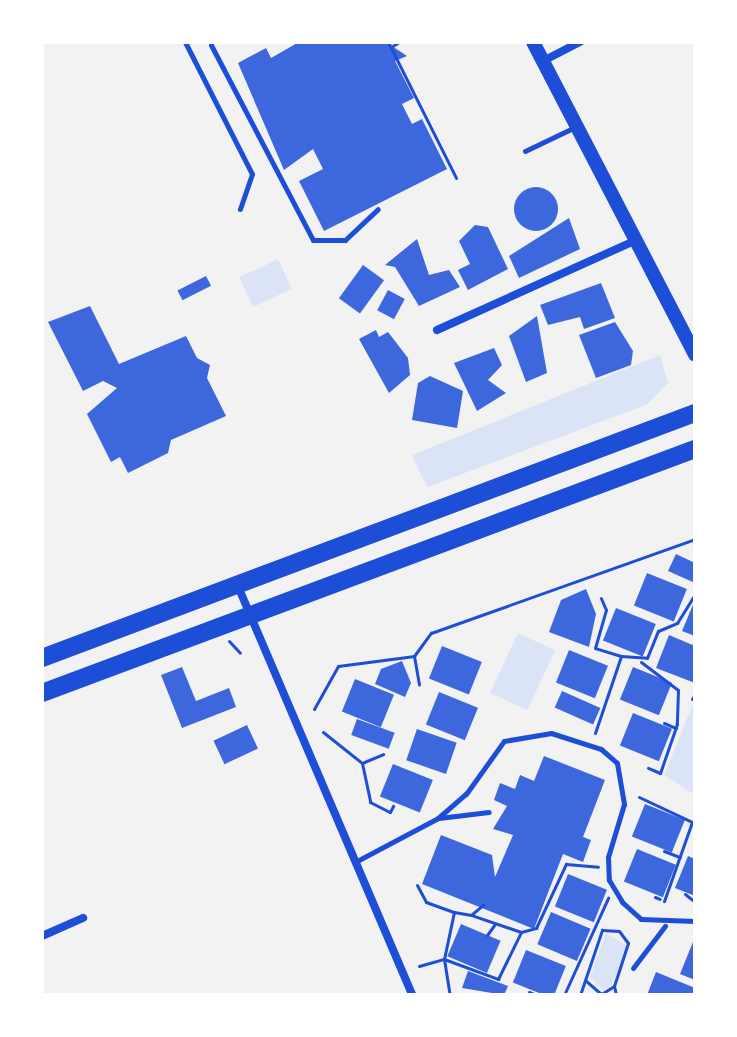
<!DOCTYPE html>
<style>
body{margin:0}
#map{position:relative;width:737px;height:1037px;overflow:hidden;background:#f2f2f2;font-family:"Work Sans",sans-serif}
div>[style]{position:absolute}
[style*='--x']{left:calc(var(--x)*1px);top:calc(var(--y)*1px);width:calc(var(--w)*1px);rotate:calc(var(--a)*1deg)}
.green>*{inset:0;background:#dbe4f7;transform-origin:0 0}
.building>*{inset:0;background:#3d67dc;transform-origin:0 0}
.round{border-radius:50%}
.path>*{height:3px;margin:-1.5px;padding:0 1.5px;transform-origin:1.5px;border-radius:1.5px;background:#1d4ed8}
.service>*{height:5px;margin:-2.5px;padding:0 2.5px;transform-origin:2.5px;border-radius:2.5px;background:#1d4ed8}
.minor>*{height:8px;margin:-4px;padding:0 4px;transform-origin:4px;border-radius:4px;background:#1d4ed8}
.tertiary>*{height:14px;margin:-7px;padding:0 7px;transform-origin:7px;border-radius:7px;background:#1d4ed8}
.primary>*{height:18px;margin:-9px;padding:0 9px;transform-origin:9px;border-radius:9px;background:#1d4ed8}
span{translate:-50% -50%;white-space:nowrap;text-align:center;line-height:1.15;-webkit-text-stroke:8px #fff;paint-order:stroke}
.frame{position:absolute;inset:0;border:44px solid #fff;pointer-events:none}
</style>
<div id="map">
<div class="green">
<i style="left:278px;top:259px;width:33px;height:43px;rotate:65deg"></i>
<i style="clip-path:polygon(660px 355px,668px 383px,648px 404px,428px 487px,421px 475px,412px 455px)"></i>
<i style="left:518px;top:633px;width:41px;height:66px;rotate:25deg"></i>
<i style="clip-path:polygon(695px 699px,695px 795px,664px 775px)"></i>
<i style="clip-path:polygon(606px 933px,627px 946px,611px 986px,602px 990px,590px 977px)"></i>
</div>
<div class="building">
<i style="clip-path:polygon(299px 42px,386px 42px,407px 56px,395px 61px,414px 98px,402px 104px,412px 124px,422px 119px,447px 169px,324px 231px,299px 181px,323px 169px,313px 149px,284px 170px,238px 63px,266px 48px,271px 58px)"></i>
<i class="round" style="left:514px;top:187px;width:44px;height:44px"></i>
<i style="clip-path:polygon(569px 218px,580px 249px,519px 278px,509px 256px)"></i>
<i style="clip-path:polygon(475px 225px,488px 227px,508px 269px,468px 290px,458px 270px,470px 264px,459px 241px)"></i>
<i style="clip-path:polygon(417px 239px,429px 275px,449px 270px,460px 287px,419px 306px,395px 267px,385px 265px)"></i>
<i style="left:363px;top:265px;width:26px;height:41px;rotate:36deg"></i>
<i style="left:206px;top:276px;width:11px;height:32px;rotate:63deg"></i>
<i style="clip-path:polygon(601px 283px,615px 318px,584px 329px,580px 317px,548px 325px,540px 305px)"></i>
<i style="left:388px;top:290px;width:19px;height:23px;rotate:28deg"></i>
<i style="clip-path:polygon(90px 306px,119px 364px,186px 336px,197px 358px,210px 365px,207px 378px,226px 416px,171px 440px,168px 453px,128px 473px,120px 457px,111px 462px,87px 414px,117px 388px,103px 381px,83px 391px,48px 322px)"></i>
<i style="clip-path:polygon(537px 316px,547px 373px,526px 382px,509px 336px)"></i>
<i style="clip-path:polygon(615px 322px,633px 351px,631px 365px,596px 378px,579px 335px)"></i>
<i style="clip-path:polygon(376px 330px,379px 337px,388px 332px,408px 358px,410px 375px,389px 393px,359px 339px)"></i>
<i style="clip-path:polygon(494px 348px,502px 365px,488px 380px,506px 393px,477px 411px,454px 363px)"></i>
<i style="clip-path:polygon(430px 376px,463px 391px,457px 428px,412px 420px,418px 383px)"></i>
<i style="clip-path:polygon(676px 554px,695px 563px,695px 583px,668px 571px)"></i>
<i style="left:647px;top:573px;width:43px;height:35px;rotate:22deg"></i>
<i style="clip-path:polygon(586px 589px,596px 614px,589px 647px,549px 632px,561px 600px)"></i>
<i style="clip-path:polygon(695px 600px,695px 636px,682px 631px)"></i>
<i style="left:616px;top:608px;width:43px;height:35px;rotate:22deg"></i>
<i style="clip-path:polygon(669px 635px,695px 646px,695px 683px,656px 668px)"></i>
<i style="left:442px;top:646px;width:43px;height:35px;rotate:22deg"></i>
<i style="left:569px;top:650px;width:42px;height:35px;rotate:22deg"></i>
<i style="clip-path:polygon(402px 661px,411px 683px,405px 697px,375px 684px,381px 669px)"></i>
<i style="clip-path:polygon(182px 667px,196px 701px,229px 688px,236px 707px,182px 728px,161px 675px)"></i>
<i style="left:633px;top:667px;width:42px;height:35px;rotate:22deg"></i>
<i style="left:355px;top:679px;width:42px;height:35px;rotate:22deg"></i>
<i style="left:562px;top:691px;width:42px;height:18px;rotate:24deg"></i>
<i style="left:439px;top:692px;width:42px;height:35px;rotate:22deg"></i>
<i style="left:633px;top:713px;width:42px;height:35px;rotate:22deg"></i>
<i style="left:357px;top:719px;width:40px;height:17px;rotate:20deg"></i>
<i style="left:247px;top:725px;width:26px;height:37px;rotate:65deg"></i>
<i style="left:417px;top:729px;width:42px;height:33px;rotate:19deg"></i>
<i style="clip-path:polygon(544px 756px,605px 780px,583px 837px,591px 840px,583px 862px,563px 854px,534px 929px,422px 884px,441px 835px,492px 855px,495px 877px,513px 835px,493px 829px,507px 806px,494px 800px,500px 783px,515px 789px,520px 775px,534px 781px)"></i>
<i style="left:393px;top:764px;width:43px;height:35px;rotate:22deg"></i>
<i style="left:645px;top:804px;width:43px;height:35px;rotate:22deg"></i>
<i style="left:637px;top:849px;width:42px;height:35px;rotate:22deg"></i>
<i style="clip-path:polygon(688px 856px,695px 859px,695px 896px,675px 888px)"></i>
<i style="left:568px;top:874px;width:42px;height:35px;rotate:22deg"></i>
<i style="left:551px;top:912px;width:43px;height:35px;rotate:23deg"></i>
<i style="left:461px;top:924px;width:43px;height:35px;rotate:23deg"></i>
<i style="clip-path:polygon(695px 937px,695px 980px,680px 974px)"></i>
<i style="left:526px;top:950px;width:43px;height:35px;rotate:22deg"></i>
<i style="clip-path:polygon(468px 971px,508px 986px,504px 995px,462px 988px)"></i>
<i style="clip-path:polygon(656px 972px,695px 988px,693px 995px,647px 995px)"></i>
</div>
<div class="path">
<i style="--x:388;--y:42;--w:152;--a:63.4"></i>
<i style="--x:391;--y:47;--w:9;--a:-32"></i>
<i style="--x:229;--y:641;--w:16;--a:47"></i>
<i style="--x:414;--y:656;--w:29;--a:80"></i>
<i style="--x:621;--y:656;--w:26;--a:4"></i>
<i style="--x:647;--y:658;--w:29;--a:-68"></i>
<i style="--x:658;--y:631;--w:21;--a:-23"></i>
<i style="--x:677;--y:623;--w:34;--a:-58"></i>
<i style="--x:641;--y:662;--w:46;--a:37.1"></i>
<i style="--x:678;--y:690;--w:34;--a:92"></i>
<i style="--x:677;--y:724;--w:52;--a:109.1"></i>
<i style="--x:660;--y:773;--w:13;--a:-157"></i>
<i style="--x:692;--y:699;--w:6;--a:-59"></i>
<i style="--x:314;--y:709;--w:49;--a:-60.8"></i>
<i style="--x:338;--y:666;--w:77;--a:-7.5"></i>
<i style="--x:414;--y:656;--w:29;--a:-54"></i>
<i style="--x:431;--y:633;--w:280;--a:-19.6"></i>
<i style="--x:664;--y:723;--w:13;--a:23"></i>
<i style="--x:323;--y:732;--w:50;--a:38.5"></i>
<i style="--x:362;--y:763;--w:40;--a:78"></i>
<i style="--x:370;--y:802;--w:22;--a:27"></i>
<i style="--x:390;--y:812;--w:7;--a:-63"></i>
<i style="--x:595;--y:733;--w:81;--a:-71.3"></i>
<i style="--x:621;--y:656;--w:27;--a:-163"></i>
<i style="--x:595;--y:648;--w:40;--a:-74"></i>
<i style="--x:606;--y:610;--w:13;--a:-113"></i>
<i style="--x:362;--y:763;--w:23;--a:-23"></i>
<i style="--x:639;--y:797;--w:59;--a:25.3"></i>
<i style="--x:692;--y:822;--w:84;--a:109.5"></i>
<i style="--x:664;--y:851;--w:17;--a:21"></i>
<i style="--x:417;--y:885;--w:19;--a:62"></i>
<i style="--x:426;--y:902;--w:30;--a:20"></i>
<i style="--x:685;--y:894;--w:13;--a:39"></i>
<i style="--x:655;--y:897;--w:5;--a:22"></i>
<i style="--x:471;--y:915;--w:17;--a:-170"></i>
<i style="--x:454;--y:912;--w:48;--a:102"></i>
<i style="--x:444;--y:959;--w:58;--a:20.3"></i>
<i style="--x:498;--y:979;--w:52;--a:-63.9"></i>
<i style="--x:521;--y:932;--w:53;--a:-161.2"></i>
<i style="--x:471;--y:915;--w:16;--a:-40"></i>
<i style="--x:521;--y:932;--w:16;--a:-15"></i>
<i style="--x:536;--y:928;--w:71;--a:-64.9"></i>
<i style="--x:566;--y:864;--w:32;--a:5"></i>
<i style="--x:487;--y:935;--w:14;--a:-54"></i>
<i style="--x:419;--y:966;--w:26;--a:-16"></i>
<i style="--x:444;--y:959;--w:36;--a:81"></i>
<i style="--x:614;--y:986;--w:9;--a:77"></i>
<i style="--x:529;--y:992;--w:8;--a:23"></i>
<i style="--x:564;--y:995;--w:107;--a:-65.6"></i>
<i style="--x:580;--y:995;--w:69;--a:-71.3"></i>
<i style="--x:602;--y:930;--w:17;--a:3"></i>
<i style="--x:619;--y:931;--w:15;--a:53"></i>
<i style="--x:628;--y:943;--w:45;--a:108"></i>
<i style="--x:614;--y:986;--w:15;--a:148"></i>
<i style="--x:601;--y:994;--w:21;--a:-139"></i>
</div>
<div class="service">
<i style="--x:185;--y:42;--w:148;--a:63.1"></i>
<i style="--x:252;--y:174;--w:37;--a:109"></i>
<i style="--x:211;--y:45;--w:220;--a:62.4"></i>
<i style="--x:313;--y:240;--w:32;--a:0"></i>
<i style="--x:345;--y:240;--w:45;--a:-43.2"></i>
<i style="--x:525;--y:151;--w:55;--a:-25.6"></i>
<i style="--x:439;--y:818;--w:50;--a:-6.8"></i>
<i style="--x:355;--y:862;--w:94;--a:-27.9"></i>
<i style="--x:438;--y:818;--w:37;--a:-41"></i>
<i style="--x:466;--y:794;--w:65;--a:-54.4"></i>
<i style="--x:504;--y:741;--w:48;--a:-9.7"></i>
<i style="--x:551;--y:733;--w:52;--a:17.7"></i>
<i style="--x:601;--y:749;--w:21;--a:41"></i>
<i style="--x:617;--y:763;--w:42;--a:80.3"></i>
<i style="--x:624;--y:804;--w:55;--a:106.8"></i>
<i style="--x:608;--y:857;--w:23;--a:88"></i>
<i style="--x:609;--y:880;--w:26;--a:59"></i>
<i style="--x:622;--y:902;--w:25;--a:42"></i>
<i style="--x:641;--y:919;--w:54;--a:2.1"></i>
<i style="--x:633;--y:968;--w:53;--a:-52.7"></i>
</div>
<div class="minor">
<i style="--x:543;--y:61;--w:42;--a:-27.2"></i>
<i style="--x:437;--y:330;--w:218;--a:-24.3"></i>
<i style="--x:237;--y:584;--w:447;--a:66.9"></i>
<i style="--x:42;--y:936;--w:45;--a:-23.7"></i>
</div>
<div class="tertiary">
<i style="--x:533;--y:42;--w:352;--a:62.6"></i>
</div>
<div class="primary">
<i style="--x:42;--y:658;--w:697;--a:-20.57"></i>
<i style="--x:42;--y:693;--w:697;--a:-20.49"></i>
</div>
<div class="frame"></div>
</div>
